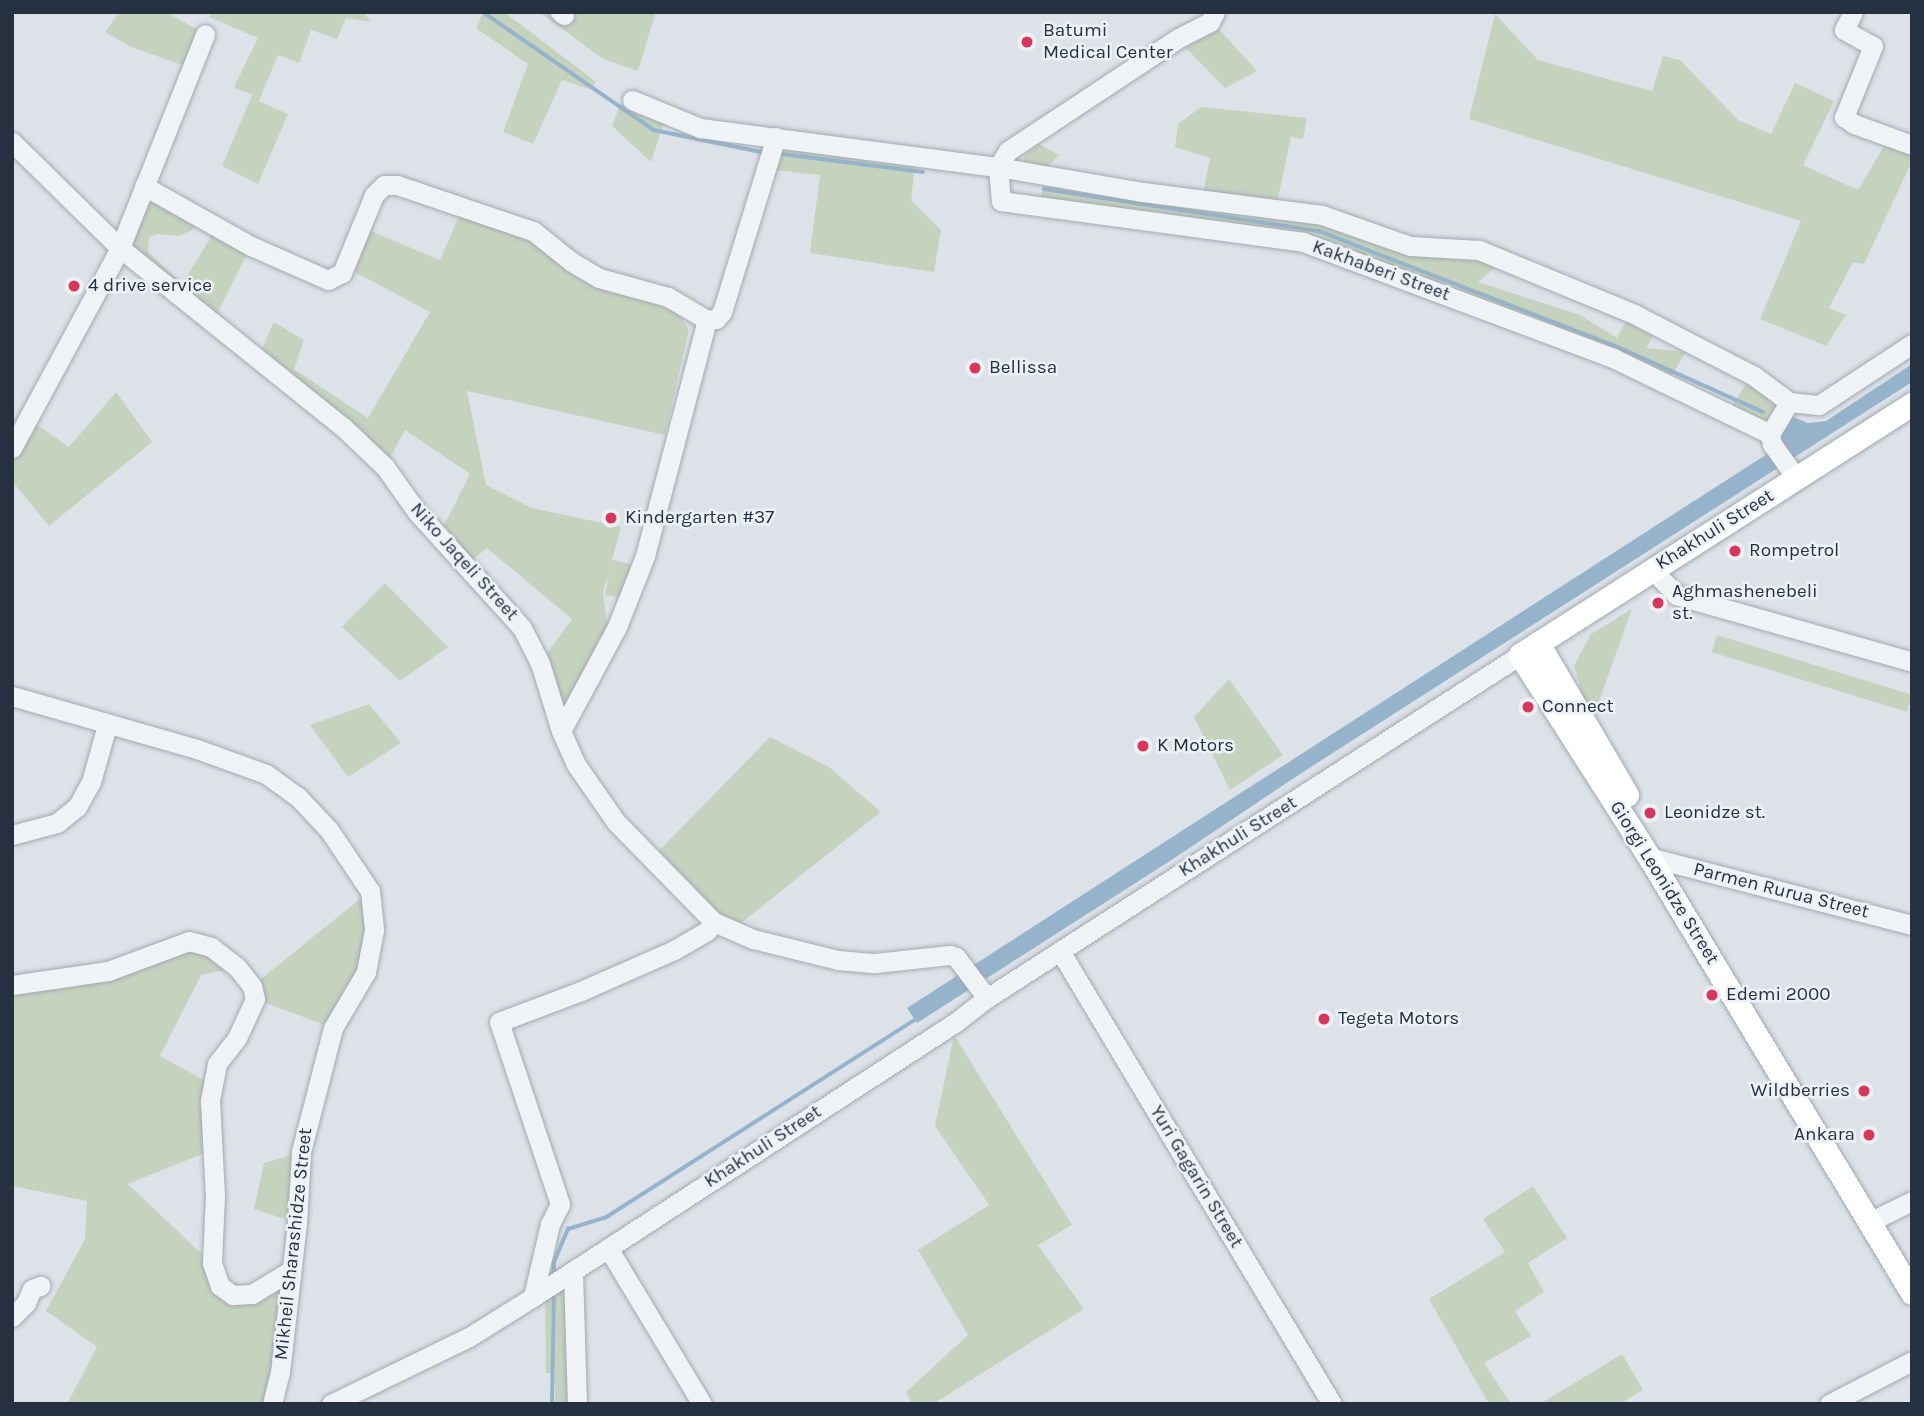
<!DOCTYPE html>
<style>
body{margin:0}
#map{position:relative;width:1924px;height:1416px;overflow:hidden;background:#dde2e8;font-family:Karla,sans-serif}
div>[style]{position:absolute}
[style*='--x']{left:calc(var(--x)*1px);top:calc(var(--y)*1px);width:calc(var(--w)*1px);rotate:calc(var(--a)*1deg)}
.green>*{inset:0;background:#c5d3be;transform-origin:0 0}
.water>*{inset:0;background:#95b4cb}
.stream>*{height:3.5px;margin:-1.75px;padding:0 1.75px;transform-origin:1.75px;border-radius:1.75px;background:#95b4cb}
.roads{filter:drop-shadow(0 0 2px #a2a9b2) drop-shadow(0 0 2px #a2a9b2)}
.minor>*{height:19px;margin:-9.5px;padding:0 9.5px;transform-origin:9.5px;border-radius:9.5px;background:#f0f3f6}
.major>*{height:23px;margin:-11.5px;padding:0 11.5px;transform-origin:11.5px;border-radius:11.5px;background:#fff}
.dots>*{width:19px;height:19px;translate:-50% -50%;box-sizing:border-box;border:4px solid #edf1f6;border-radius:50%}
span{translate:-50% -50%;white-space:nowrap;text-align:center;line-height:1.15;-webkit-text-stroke:5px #edf1f6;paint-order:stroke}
.poi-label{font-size:19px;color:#253140}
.left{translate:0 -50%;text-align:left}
.right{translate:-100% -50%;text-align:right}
.street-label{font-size:19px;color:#253140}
.frame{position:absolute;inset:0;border:14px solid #253140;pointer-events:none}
</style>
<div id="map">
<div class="green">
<i style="clip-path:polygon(119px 12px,166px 12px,205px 34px,191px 68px,131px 47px,105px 32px)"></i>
<i style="clip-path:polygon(212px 12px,364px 12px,371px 22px,346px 18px,337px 39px,311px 30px,299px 63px,278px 55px,259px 101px,288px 114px,258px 184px,222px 166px,252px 95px,234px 87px,258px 38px,209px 17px)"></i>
<i style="clip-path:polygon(483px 12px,504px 12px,595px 81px,592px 90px,562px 80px,533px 144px,503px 132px,528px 64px,476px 28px)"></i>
<i style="clip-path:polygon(539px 12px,656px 12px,638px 71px,603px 59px)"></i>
<i style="clip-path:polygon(1495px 14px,1538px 60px,1652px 91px,1663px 56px,1680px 60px,1738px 120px,1771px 134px,1795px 83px,1834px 101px,1803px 165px,1858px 190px,1887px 141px,1912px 151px,1912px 161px,1864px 264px,1853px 262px,1829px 308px,1846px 315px,1826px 346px,1760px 319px,1801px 221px,1469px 119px)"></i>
<i style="clip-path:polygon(1216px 26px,1257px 71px,1225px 88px,1186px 48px)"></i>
<i style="clip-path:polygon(632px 100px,666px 116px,651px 162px,612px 126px,620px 105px)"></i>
<i style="clip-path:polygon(1201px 107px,1307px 118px,1303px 139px,1291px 137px,1276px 208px,1202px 199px,1210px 158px,1175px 147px,1178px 124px)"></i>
<i style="clip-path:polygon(776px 137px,916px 156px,911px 200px,941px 230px,934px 272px,810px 253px,820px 175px,767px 169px)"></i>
<i style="clip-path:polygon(1039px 144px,1059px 155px,1042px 173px,1024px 162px,1025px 155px)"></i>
<i style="clip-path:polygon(1043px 182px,1324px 221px,1487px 259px,1494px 269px,1478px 282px,1580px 315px,1617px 338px,1627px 320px,1653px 336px,1646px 348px,1686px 352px,1669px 380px,1297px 233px,1041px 198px)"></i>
<i style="clip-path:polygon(144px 186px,209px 222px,179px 236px,157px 234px,149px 237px,148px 252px,182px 284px,217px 227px,251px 246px,213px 322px,120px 248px)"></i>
<i style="clip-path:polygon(463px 207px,533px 231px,572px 262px,668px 297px,689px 330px,665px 435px,467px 391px,486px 485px,532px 508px,621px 527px,612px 560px,631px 564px,624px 598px,605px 595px,609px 573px,603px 592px,608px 630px,561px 731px,540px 663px,572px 619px,487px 548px,466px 565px,438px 537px,470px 474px,405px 430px,385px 467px,258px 358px,274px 322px,304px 340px,294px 369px,368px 418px,430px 312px,345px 267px,361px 227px,440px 260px)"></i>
<i style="clip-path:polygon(1749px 379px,1780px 403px,1767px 421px,1730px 409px)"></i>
<i style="clip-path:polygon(116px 392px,152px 442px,49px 526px,12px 481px,12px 448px,28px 419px,69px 447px)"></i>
<i style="clip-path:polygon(385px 583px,448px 647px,400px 681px,342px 627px)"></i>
<i style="clip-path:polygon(1632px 609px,1593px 718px,1584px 702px,1574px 666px,1591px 634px)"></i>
<i style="left:1717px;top:635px;width:204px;height:18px;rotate:17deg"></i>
<i style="clip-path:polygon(1229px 679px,1283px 755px,1230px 790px,1194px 717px)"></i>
<i style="clip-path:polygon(369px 704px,401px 743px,348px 777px,310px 725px)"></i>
<i style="clip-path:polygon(770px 737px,829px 767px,881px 812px,732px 930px,651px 859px)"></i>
<i style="clip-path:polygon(370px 891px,374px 930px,333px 1028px,255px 999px,252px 986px)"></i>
<i style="clip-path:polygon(189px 941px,237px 967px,201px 975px,160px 1056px,213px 1085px,212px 1150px,128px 1184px,207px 1259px,230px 1302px,281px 1281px,268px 1404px,67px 1404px,97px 1347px,46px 1311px,85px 1239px,87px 1201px,12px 1186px,12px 985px)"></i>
<i style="clip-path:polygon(954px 1035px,1072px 1225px,1038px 1245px,1084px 1309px,933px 1404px,912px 1404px,906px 1392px,968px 1335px,918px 1250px,989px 1205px,935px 1126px)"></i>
<i style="clip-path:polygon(301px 1152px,297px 1223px,254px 1209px,264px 1163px)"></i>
<i style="clip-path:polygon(1533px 1186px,1567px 1238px,1528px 1263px,1544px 1292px,1515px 1311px,1531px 1336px,1484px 1363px,1511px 1404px,1489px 1404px,1429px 1299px,1505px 1252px,1483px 1219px)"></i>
<i style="clip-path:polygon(567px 1286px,574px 1404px,555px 1404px,555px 1373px,546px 1373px,545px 1297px)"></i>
<i style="clip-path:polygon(1622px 1354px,1643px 1390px,1620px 1404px,1540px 1404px)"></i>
</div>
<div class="water">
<i style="clip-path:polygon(1912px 364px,1912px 382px,1300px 774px,1173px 859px,917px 1023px,907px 1008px,1767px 454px,1793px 417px,1808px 423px,1826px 421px)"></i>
</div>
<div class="stream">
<i style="--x:483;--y:12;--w:208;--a:34.6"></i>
<i style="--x:654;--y:130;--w:109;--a:11.6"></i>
<i style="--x:782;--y:154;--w:142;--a:7.3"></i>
<i style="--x:1044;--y:189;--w:278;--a:8.7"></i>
<i style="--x:1319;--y:231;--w:321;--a:21.2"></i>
<i style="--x:1618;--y:347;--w:159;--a:24.1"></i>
<i style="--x:554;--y:1276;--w:14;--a:-90"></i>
<i style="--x:554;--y:1262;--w:36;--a:-67"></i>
<i style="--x:568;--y:1229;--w:39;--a:-17"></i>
<i style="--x:605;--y:1218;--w:369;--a:-32.6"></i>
<i style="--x:552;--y:1404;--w:114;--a:-89"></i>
</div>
<div class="roads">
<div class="minor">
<i style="--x:560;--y:12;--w:5;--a:37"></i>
<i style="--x:1215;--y:12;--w:11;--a:117"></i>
<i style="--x:1210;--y:22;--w:37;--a:153"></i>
<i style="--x:1177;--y:39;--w:203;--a:146.5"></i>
<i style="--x:1008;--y:151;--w:19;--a:122"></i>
<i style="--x:998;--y:167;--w:34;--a:85"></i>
<i style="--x:1001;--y:201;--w:305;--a:7.7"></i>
<i style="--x:1303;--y:242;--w:331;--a:20.5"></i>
<i style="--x:1613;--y:358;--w:174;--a:25.8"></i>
<i style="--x:1853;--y:12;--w:20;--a:117"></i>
<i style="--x:1844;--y:30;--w:33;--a:29"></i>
<i style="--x:1873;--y:46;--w:77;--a:112.2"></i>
<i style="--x:1844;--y:117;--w:12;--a:35"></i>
<i style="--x:1854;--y:124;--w:62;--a:19.9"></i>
<i style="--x:632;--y:100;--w:74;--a:22.4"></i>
<i style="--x:700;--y:128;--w:301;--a:7.5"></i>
<i style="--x:998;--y:167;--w:147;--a:9.8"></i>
<i style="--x:1143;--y:192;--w:180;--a:7.3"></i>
<i style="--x:1322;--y:215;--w:93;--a:19.4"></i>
<i style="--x:1410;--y:246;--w:69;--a:3.3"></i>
<i style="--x:1479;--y:250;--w:168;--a:22.4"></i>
<i style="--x:1634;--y:314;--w:135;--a:27.3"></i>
<i style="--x:1754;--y:376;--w:44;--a:36.6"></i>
<i style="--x:12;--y:142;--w:151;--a:44.5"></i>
<i style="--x:120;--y:248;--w:286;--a:38.8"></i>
<i style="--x:343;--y:427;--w:58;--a:43.6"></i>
<i style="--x:385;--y:467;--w:55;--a:54.6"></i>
<i style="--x:417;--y:512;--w:156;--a:47.8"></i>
<i style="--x:522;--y:628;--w:39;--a:63"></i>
<i style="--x:540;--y:663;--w:71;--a:72.8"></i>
<i style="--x:561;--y:731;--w:35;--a:66"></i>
<i style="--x:575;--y:763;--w:72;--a:55.2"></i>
<i style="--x:616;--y:822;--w:140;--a:45.6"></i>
<i style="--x:714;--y:922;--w:43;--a:23.6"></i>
<i style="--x:753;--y:939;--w:88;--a:13.9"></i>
<i style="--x:838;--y:960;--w:37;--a:5"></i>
<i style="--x:875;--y:963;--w:75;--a:-6.1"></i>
<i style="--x:950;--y:955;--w:6;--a:18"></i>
<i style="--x:956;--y:957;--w:51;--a:52.9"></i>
<i style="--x:144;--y:186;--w:123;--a:29.3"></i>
<i style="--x:251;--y:246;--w:84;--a:23.8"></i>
<i style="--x:328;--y:280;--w:16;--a:-27"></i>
<i style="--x:342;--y:273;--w:84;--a:-67.7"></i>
<i style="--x:374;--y:195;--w:14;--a:-45"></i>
<i style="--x:384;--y:185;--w:13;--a:0"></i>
<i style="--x:397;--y:185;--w:144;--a:18.7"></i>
<i style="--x:533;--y:231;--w:50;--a:38.5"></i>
<i style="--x:572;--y:262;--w:31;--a:31"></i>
<i style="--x:599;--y:278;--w:72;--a:15.4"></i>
<i style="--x:668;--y:297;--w:45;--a:30.5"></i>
<i style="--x:707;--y:320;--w:9;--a:-6"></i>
<i style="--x:716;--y:319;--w:9;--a:-49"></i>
<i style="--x:722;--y:312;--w:183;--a:-72.9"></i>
<i style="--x:1770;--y:434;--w:37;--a:-59"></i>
<i style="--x:1789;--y:402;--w:30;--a:6"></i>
<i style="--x:1819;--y:405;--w:111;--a:-33.3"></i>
<i style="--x:1770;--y:434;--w:10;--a:79"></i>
<i style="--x:1772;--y:444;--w:43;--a:54.5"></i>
<i style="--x:12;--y:448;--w:227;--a:-61.6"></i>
<i style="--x:120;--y:248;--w:230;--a:-68.3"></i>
<i style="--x:1652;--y:569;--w:35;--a:47"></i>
<i style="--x:1676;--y:595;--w:245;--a:15.8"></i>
<i style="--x:12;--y:696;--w:192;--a:16"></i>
<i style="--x:197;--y:749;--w:73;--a:19.9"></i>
<i style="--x:266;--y:774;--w:39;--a:36"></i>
<i style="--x:298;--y:797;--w:45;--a:46.8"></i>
<i style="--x:329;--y:830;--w:73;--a:56.1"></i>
<i style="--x:370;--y:891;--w:39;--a:84"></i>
<i style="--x:374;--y:930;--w:43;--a:100.8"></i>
<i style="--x:366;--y:972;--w:65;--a:120.5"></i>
<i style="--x:333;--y:1028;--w:128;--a:104.5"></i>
<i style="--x:301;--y:1152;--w:71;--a:93.2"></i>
<i style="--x:297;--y:1223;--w:150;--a:96.5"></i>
<i style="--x:280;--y:1372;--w:33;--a:104"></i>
<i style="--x:561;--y:731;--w:118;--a:-61.7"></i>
<i style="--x:617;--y:627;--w:76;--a:-68.5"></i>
<i style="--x:645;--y:556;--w:244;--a:-75.3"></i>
<i style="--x:12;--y:835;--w:47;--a:-14.9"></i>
<i style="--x:57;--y:823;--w:26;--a:-39"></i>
<i style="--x:77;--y:807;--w:29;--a:-61"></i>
<i style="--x:91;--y:782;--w:59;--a:-74.3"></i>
<i style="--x:1649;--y:857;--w:272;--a:14.5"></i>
<i style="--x:1060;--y:951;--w:528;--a:59.02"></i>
<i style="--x:12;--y:985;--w:97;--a:-8.3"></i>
<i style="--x:108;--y:971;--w:86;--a:-20.3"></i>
<i style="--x:189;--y:941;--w:23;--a:15"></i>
<i style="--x:211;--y:947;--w:33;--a:38"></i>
<i style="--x:237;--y:967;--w:24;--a:52"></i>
<i style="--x:252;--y:986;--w:13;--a:77"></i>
<i style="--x:255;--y:999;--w:43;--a:114.8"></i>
<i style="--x:237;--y:1038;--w:33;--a:128"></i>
<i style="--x:217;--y:1064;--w:38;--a:101"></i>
<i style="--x:210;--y:1101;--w:95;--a:87"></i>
<i style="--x:215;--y:1196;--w:67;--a:92.6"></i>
<i style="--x:212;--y:1263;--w:24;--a:71"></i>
<i style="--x:220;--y:1286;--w:16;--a:35"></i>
<i style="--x:233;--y:1295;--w:19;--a:-3"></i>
<i style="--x:252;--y:1294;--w:44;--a:-31.2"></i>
<i style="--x:1869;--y:1222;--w:48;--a:-26"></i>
<i style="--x:608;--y:1248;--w:182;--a:58.9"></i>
<i style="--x:573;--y:1271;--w:133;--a:88.3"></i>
<i style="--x:533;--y:1297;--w:75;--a:-76.9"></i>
<i style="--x:550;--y:1224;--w:22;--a:-63"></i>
<i style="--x:560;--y:1204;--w:192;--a:-108.5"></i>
<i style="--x:499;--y:1022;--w:88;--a:-20.7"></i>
<i style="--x:581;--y:991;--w:102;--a:-23.8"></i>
<i style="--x:674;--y:950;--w:38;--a:-30"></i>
<i style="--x:707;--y:931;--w:11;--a:-52"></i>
<i style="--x:12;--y:1317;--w:20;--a:-45"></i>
<i style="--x:26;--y:1303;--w:15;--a:-67"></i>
<i style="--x:32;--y:1289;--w:9;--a:-21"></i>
<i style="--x:331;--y:1404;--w:153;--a:-25.9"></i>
<i style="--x:469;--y:1337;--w:75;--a:-32"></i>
<i style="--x:533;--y:1297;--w:505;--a:-33.03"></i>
<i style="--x:956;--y:1022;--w:39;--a:-38"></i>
<i style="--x:987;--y:998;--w:634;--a:-32.76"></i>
<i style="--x:1829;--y:1404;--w:93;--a:-27.4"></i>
</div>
<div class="major">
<i style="--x:1912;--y:404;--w:465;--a:147.4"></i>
<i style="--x:1520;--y:655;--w:240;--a:57.4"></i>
<i style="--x:1649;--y:857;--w:509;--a:58.9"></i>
<i style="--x:1538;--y:643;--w:176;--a:59.6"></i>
</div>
</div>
<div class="dots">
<i style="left:1027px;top:42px;background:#d8375d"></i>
<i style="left:74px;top:286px;background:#d8375d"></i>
<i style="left:975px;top:368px;background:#d8375d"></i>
<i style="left:611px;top:518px;background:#d8375d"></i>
<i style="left:1735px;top:551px;background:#d8375d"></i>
<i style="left:1658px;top:603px;background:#d8375d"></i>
<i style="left:1528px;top:707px;background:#d8375d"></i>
<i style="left:1143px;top:746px;background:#d8375d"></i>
<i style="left:1650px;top:813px;background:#d8375d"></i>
<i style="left:1712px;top:995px;background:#d8375d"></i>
<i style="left:1324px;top:1019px;background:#d8375d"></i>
<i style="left:1864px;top:1091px;background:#d8375d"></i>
<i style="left:1869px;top:1135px;background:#d8375d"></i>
</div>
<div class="poi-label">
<span class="left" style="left:1043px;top:42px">Batumi<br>Medical Center</span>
<span class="left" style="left:88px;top:286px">4 drive service</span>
<span class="left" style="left:989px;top:368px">Bellissa</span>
<span class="left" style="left:625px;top:518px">Kindergarten #37</span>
<span class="left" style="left:1749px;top:551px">Rompetrol</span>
<span class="left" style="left:1672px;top:603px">Aghmashenebeli<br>st.</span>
<span class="left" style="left:1542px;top:707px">Connect</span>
<span class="left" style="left:1157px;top:746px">K Motors</span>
<span class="left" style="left:1664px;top:813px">Leonidze st.</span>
<span class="left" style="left:1726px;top:995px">Edemi 2000</span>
<span class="left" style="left:1338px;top:1019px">Tegeta Motors</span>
<span class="right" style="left:1850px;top:1091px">Wildberries</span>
<span class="right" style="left:1855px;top:1135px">Ankara</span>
</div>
<div class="street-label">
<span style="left:1381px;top:271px;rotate:20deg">Kakhaberi Street</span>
<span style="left:1715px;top:530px;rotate:-32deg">Khakhuli Street</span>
<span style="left:464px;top:562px;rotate:48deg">Niko Jaqeli Street</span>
<span style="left:1238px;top:837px;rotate:-32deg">Khakhuli Street</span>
<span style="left:1664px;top:883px;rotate:58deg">Giorgi Leonidze Street</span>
<span style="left:1781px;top:891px;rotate:14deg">Parmen Rurua Street</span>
<span style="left:763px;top:1147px;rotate:-33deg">Khakhuli Street</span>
<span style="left:1196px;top:1177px;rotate:59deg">Yuri Gagarin Street</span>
<span style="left:294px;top:1244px;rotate:-84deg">Mikheil Sharashidze Street</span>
</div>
<div class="frame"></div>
</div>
